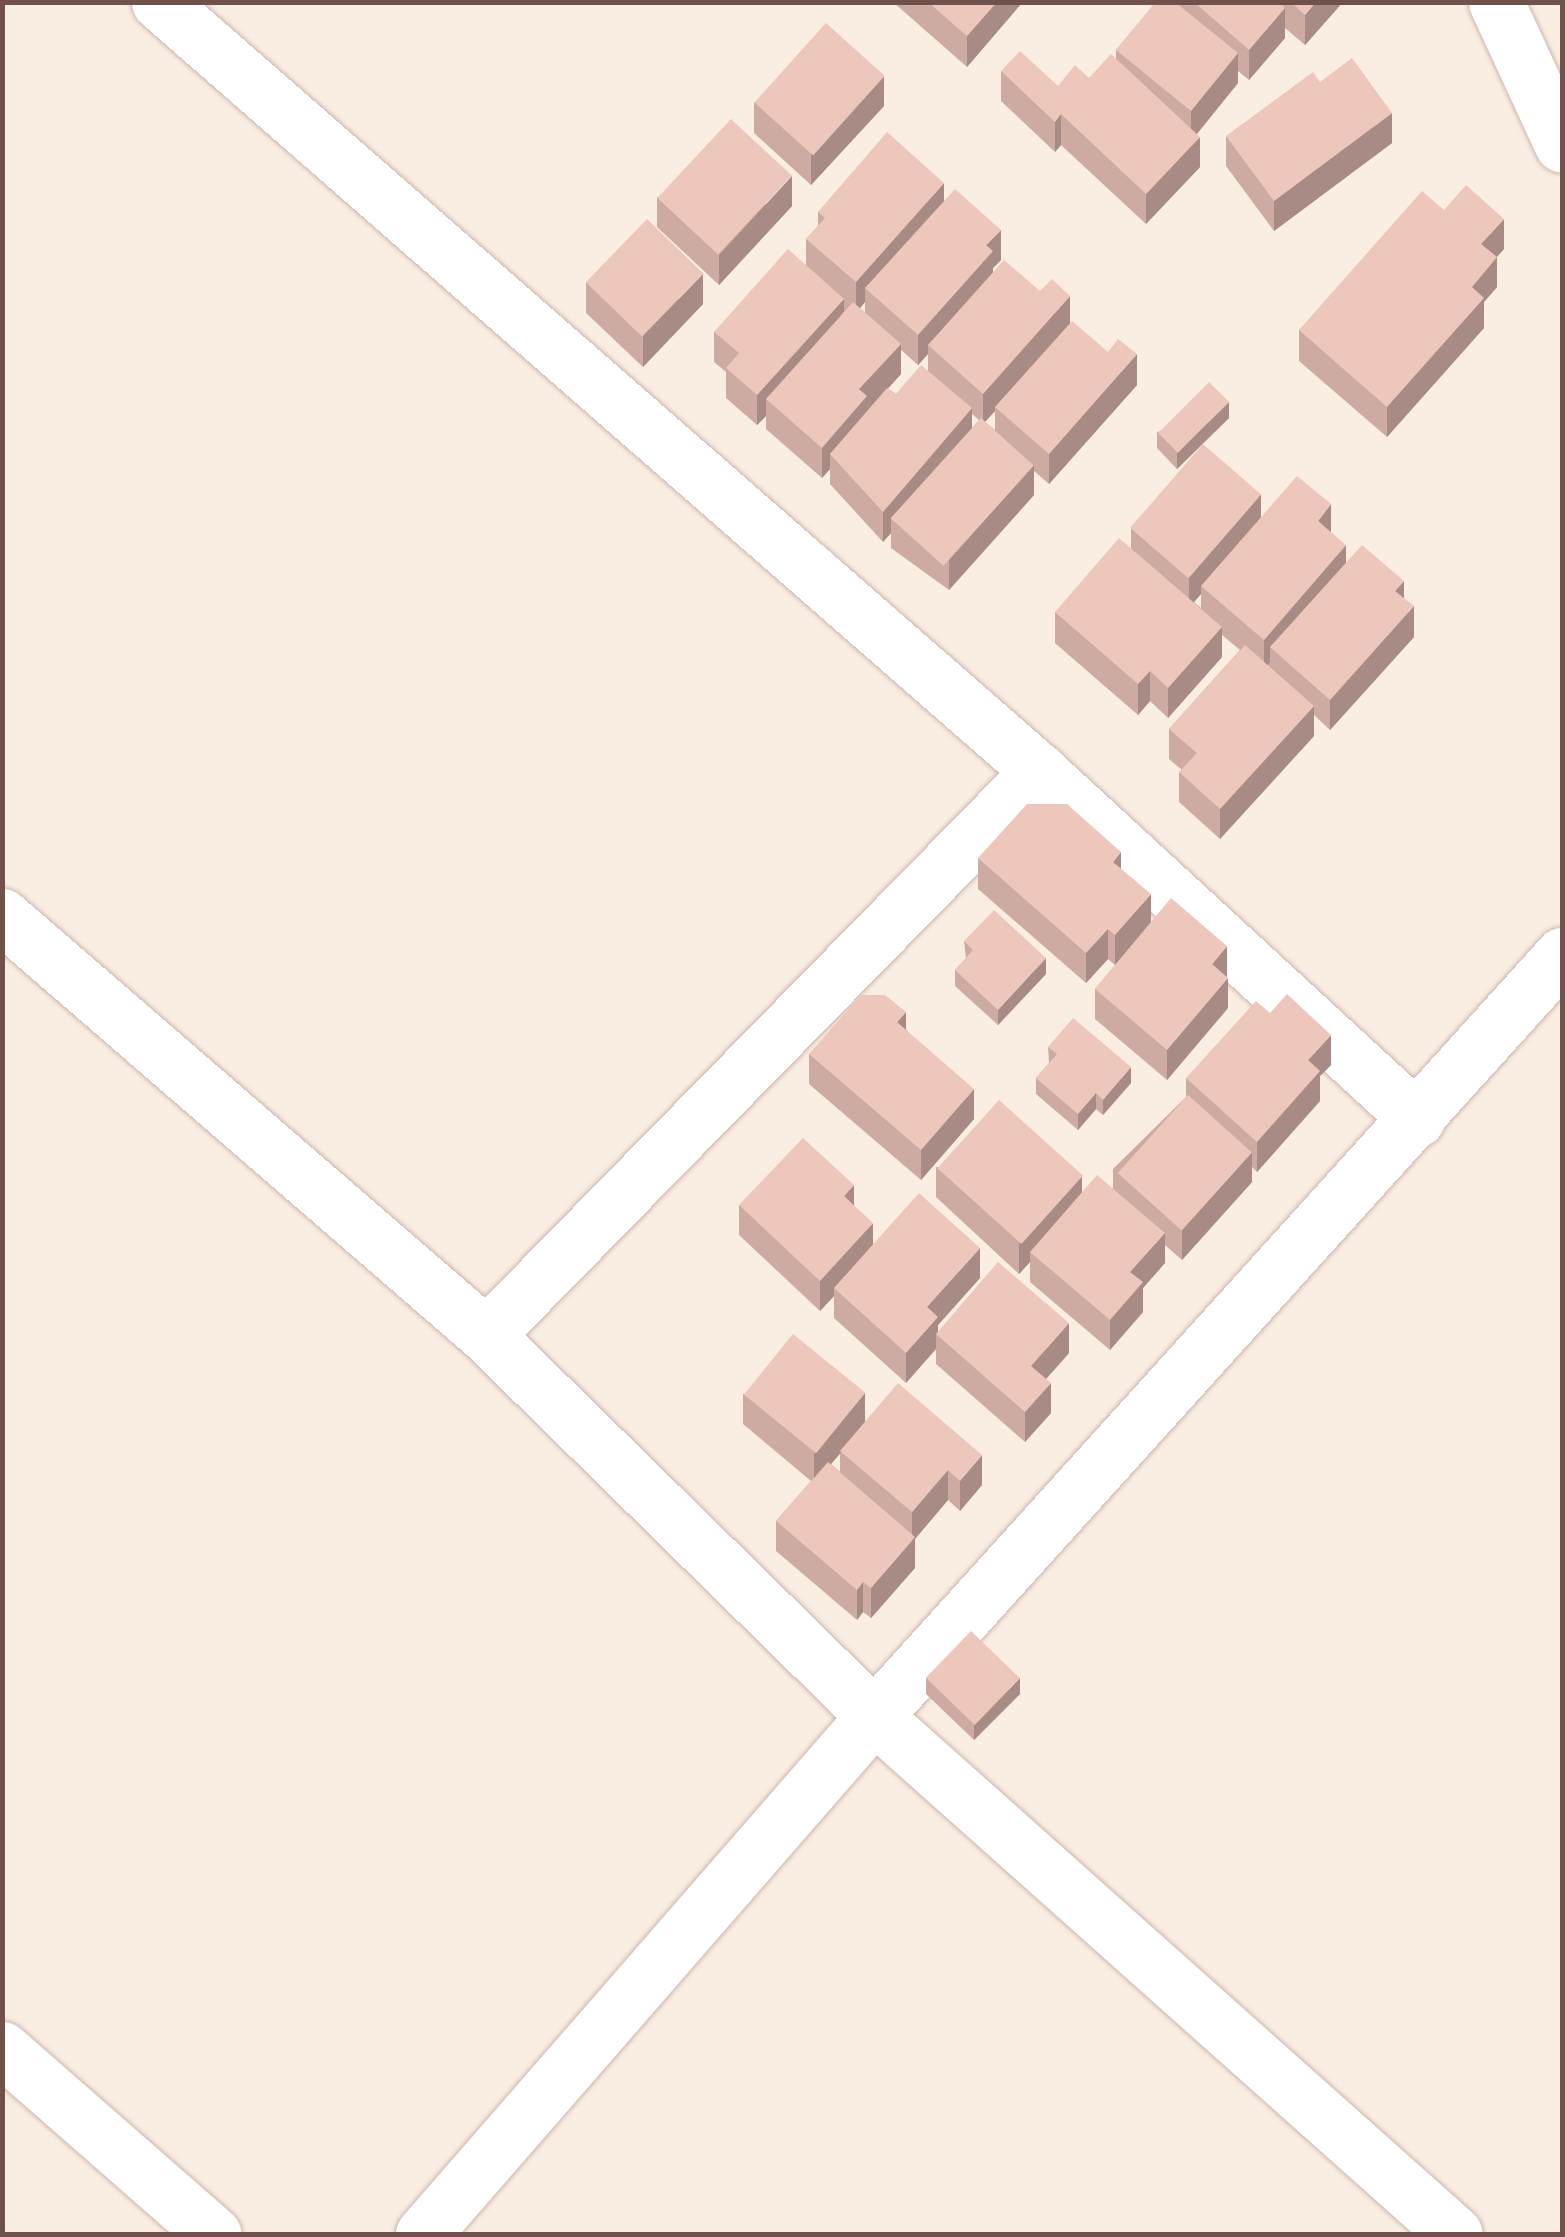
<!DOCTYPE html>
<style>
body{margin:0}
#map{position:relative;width:1565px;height:2237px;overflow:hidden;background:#faede2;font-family:"DejaVu Sans",sans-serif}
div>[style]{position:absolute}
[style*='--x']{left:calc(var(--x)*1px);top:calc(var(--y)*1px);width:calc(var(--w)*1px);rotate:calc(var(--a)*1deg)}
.roads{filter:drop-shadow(0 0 2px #cdb5ad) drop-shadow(0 0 2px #cdb5ad)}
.minor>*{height:55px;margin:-27.5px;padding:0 27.5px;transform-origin:27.5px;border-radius:27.5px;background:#fff}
.wall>*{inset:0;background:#cdaba2}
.shaded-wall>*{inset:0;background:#a78b84}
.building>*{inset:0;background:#eec7bc;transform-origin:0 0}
span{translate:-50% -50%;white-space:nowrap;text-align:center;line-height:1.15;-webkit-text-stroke:9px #fef1e8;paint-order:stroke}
.frame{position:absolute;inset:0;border:5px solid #70514b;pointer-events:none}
</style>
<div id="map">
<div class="roads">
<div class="minor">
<i style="--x:159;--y:2;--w:1169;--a:41.15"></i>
<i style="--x:1039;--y:771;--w:514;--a:42.63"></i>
<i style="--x:1496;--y:2;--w:157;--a:65.2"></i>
<i style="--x:2;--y:916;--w:640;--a:40.88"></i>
<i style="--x:486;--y:1335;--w:544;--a:44.48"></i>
<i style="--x:874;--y:1716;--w:778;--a:41.72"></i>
<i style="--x:486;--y:1335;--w:790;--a:-45.56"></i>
<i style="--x:2;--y:2049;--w:281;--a:41.2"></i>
<i style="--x:423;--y:2234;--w:687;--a:-48.96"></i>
<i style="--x:874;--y:1716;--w:1026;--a:-47.88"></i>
</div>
</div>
<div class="wall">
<i style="clip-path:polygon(893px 2px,1021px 2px,1021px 4px,967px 67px)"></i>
<i style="clip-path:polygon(1156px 2px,1343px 2px,1305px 45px,1285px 28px,1285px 38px,1249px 80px,1238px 71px,1238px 83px,1197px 134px,1200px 167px,1146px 224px,1061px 145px,1055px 152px,1001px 101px,1001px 71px,1058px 86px,1089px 78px,1116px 60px,1116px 50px)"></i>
<i style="clip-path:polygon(1320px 82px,1392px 143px,1274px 231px,1226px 166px,1226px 136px)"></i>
<i style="clip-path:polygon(754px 102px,884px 106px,811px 185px,754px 133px)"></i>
<i style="clip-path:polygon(657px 197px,792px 206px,719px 285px,657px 227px)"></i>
<i style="clip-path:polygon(evenodd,944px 201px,1001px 260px,993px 268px,993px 272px,1070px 323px,1137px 385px,1049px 484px,1034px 471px,1034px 495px,949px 590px,891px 548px,891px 533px,883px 542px,830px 484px,830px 469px,822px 478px,766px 429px,766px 416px,757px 425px,726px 398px,726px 372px,714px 362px,714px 332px,806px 266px,806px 239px,818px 226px,818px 212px,944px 201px,865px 302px,865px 313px,860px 308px,865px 302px,944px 201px,901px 350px,918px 365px,928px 354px,928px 371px,896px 394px,887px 388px,901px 374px,901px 350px,944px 201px,995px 411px,995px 430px,985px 422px,995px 411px,944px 201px,972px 414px,979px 420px,972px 428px,972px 414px)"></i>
<i style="clip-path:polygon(1444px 210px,1504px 249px,1497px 257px,1497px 287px,1484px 302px,1484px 328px,1387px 437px,1299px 361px,1299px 330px)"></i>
<i style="clip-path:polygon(586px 282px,703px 304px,643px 367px,586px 313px)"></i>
<i style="clip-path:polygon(1229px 418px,1177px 469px,1157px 448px,1157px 432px)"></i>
<i style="clip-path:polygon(evenodd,1261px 517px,1331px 533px,1346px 563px,1404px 598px,1414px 637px,1330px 730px,1314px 715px,1314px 736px,1220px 839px,1179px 802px,1179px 772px,1182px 770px,1169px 759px,1169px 729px,1240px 650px,1222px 635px,1222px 657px,1168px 718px,1150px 701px,1138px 715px,1055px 643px,1055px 612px,1131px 548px,1131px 528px,1261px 517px,1201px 594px,1201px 608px,1194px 602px,1201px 594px)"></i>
<i style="clip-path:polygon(978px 858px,1121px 869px,1151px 922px,1227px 976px,1228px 1008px,1167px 1080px,1095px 1019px,1095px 989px,1115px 965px,1108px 959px,1086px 983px,978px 889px)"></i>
<i style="clip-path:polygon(964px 941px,1046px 974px,998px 1025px,955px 986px,955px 970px,966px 958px)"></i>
<i style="clip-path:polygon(906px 1029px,974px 1119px,921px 1180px,809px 1084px,809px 1054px)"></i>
<i style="clip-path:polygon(1048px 1047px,1131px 1083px,1103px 1115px,1096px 1109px,1078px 1130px,1036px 1094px,1036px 1078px,1049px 1063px)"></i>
<i style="clip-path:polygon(1331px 1065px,1320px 1076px,1320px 1101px,1257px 1172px,1252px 1167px,1252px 1182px,1182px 1260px,1165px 1245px,1165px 1263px,1143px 1288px,1143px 1312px,1110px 1350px,1030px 1282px,1030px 1262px,1019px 1274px,936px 1197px,936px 1167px,1082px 1192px,1113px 1188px,1113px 1169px,1186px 1097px,1186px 1078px)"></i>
<i style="clip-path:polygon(739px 1205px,854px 1205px,873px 1244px,980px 1278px,938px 1325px,938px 1331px,1069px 1353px,1046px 1379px,1051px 1413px,1025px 1442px,936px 1364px,936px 1349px,906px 1383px,834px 1318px,834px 1296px,820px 1311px,739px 1235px)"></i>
<i style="clip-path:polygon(evenodd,743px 1394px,865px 1421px,982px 1485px,960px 1511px,948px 1500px,915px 1539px,915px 1568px,871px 1618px,863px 1612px,857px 1620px,776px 1551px,776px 1521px,811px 1481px,743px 1424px,743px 1394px,840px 1454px,840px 1472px,831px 1464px,840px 1454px)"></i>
<i style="clip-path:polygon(926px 1678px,1020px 1694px,974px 1740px,926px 1694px)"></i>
</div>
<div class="shaded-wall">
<i style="clip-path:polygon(997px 2px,1021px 2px,1021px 4px,967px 67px,967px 36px)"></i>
<i style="clip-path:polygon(1316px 2px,1343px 2px,1305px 45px,1305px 15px)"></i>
<i style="clip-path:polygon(1285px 8px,1285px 38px,1249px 80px,1249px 50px)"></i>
<i style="clip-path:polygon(1238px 53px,1238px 83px,1191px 141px,1191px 111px)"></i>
<i style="clip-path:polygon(884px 76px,884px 106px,811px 185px,811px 155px)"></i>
<i style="clip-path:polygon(1392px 113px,1392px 143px,1274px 231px,1274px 201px)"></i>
<i style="clip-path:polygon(1061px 114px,1061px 145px,1055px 152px,1055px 122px)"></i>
<i style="clip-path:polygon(1200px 137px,1200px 167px,1146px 224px,1146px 194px)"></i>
<i style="clip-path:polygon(792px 176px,792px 206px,719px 285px,719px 255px)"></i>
<i style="clip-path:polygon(944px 183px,944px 213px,865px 288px,865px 302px,856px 313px,856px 282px)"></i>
<i style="clip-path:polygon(1504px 219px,1504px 249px,1481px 274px,1481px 244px)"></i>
<i style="clip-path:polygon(1001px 230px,1001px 260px,993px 268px,993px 281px,928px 345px,928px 354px,918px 365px,918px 335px,986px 245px)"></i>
<i style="clip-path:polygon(1497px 257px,1497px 287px,1484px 302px,1484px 328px,1387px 437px,1387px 407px,1472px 287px)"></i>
<i style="clip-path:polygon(703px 274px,703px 304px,643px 367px,643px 336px)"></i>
<i style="clip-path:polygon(1070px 296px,1070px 326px,995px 407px,995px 411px,983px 424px,983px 394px)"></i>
<i style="clip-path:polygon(844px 299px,844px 329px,766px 399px,766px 416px,757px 425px,757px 395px)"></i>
<i style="clip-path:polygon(901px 344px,901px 374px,830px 454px,830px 469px,822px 478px,822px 448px,859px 389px)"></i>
<i style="clip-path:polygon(1137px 354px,1137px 385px,1049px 484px,1049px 454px)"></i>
<i style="clip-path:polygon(1229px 402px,1229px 418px,1177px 469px,1177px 453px)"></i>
<i style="clip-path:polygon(972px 408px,972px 439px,891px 518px,891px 533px,883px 542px,883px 512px)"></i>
<i style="clip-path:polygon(1034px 465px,1034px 495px,949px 590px,949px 560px)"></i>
<i style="clip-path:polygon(1261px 494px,1261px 524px,1201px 586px,1201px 594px,1189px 608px,1189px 578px)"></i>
<i style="clip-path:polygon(1331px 504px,1331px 535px,1318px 521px)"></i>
<i style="clip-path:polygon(1346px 545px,1346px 575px,1270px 647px,1270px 662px,1264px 670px,1264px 640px)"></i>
<i style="clip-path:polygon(1404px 581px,1404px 611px,1395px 591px)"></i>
<i style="clip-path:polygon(1414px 606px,1414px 637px,1330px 730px,1330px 700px)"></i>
<i style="clip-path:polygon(1222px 627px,1222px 657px,1168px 718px,1168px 688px)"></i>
<i style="clip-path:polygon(1150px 671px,1150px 701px,1138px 715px,1138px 684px)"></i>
<i style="clip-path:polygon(1314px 706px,1314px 736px,1220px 839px,1220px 809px)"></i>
<i style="clip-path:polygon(1121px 852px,1121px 883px,1113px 862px)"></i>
<i style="clip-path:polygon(1151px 894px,1151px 924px,1115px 965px,1115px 935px)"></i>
<i style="clip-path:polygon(1108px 929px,1108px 959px,1086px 983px,1086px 953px)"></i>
<i style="clip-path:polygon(1227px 946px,1227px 976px,1212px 994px,1212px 964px)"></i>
<i style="clip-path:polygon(1046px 958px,1046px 974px,998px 1025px,998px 1010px)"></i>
<i style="clip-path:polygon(1228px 978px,1228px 1008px,1167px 1080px,1167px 1050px)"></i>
<i style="clip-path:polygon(906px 1012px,906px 1042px,897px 1022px)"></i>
<i style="clip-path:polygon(1331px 1035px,1331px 1065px,1320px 1076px,1320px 1101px,1257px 1172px,1257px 1142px,1308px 1060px)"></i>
<i style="clip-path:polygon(1131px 1067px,1131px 1083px,1103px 1115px,1103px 1100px)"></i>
<i style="clip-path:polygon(974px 1089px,974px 1119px,921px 1180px,921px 1150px)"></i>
<i style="clip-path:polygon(1096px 1093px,1096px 1109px,1078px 1130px,1078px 1114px)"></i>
<i style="clip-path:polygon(1252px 1152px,1252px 1182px,1182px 1260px,1182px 1230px)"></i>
<i style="clip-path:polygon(1082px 1176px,1082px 1206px,1030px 1252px,1030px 1262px,1019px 1274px,1019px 1244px)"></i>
<i style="clip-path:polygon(854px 1185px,854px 1215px,844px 1196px)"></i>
<i style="clip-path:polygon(873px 1223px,873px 1253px,834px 1288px,834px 1296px,820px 1311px,820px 1281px)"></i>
<i style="clip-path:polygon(1165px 1233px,1165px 1263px,1143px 1288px,1143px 1312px,1110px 1350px,1110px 1320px,1130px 1272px)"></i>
<i style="clip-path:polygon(980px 1248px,980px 1278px,938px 1325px,938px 1335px,936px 1334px,936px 1349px,906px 1383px,906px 1353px,927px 1307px)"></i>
<i style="clip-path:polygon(1069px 1323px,1069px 1353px,1031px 1396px,1031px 1366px)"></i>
<i style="clip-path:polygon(1051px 1383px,1051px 1413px,1025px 1442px,1025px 1412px)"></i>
<i style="clip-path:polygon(865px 1393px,865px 1424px,814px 1484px,814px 1454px)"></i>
<i style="clip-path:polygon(982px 1455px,982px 1485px,960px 1511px,960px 1481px)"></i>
<i style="clip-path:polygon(948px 1470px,948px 1500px,915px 1539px,915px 1568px,871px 1618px,871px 1588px,912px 1541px,912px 1512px)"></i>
<i style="clip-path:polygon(863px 1582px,863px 1612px,857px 1620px,857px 1590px)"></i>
<i style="clip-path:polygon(1020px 1678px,1020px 1694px,974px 1740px,974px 1725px)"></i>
</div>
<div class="building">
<i style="clip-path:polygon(928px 2px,997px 2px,967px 36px)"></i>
<i style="clip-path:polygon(1156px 2px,1175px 2px,1238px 53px,1191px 111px,1116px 50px)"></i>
<i style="clip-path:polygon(1194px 2px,1279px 2px,1285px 8px,1249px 50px)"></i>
<i style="clip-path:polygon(1291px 2px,1316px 2px,1305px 15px)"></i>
<i style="left:826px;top:23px;width:79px;height:107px;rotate:42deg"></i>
<i style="clip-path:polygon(1020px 51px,1058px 86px,1075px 65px,1089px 78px,1111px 54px,1200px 137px,1146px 194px,1061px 114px,1055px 122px,1001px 71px)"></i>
<i style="clip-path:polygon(1352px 58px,1392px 113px,1274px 201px,1226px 136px,1313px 72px,1320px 82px)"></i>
<i style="left:731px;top:119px;width:83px;height:108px;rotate:43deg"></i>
<i style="clip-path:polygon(887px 132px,944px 183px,856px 282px,806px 239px,825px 218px,818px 212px)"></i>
<i style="clip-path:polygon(1466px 185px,1504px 219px,1481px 244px,1497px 257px,1472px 287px,1484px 298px,1387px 407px,1299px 330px,1422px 191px,1444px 210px)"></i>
<i style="clip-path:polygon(955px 189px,1001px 230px,986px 245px,993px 251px,918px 335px,865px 288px)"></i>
<i style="left:647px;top:219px;width:78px;height:88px;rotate:44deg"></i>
<i style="clip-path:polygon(788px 249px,844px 299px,757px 395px,726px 368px,739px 353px,714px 332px)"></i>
<i style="clip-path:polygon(1004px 260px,1040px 291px,1052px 279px,1070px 296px,983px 394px,928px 345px)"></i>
<i style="clip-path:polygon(853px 302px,901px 344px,859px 389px,867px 396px,822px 448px,766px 399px)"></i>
<i style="clip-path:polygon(1072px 321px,1108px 352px,1118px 339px,1137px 354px,1049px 454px,995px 407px)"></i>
<i style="clip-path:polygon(921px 365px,972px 408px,883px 512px,830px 454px,887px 388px,896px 394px)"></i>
<i style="left:1209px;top:382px;width:28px;height:72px;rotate:45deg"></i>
<i style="left:981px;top:418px;width:71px;height:135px;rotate:42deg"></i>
<i style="left:1203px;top:444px;width:77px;height:111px;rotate:41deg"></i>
<i style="clip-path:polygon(1297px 476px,1331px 504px,1318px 521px,1346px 545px,1264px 640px,1201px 586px)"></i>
<i style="clip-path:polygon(1119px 538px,1222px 627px,1168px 688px,1150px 671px,1138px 684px,1055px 612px)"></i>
<i style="clip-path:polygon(1362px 545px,1404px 581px,1395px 591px,1414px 606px,1330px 700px,1270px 647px)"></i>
<i style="clip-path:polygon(1245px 645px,1314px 706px,1220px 809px,1179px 772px,1197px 753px,1169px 729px)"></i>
<i style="clip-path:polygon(1027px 804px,1067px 804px,1121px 852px,1113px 862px,1151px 894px,1115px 935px,1108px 929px,1086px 953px,978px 858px)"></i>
<i style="clip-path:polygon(1171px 898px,1227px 946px,1212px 964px,1228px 978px,1167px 1050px,1095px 989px)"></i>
<i style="clip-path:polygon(994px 910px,1046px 958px,998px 1010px,955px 970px,973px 950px,964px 941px)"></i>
<i style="clip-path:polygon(1287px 994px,1331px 1035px,1308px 1060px,1320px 1071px,1257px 1142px,1186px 1078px,1256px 1001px,1270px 1013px)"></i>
<i style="clip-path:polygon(861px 995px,885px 995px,906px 1012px,897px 1022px,974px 1089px,921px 1150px,809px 1054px)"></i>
<i style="clip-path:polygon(1073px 1018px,1131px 1067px,1103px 1100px,1096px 1093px,1078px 1114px,1036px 1078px,1057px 1054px,1048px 1047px)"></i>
<i style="left:1188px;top:1095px;width:86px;height:105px;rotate:42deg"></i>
<i style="left:999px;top:1100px;width:113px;height:92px;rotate:42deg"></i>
<i style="clip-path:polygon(803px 1138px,854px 1185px,844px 1196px,873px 1223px,820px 1281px,739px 1205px)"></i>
<i style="clip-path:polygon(1097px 1175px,1165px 1233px,1130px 1272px,1143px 1282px,1110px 1320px,1030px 1252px)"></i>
<i style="clip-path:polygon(919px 1193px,980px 1248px,927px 1307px,938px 1317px,906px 1353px,834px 1288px)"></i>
<i style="clip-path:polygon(998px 1262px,1069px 1323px,1031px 1366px,1051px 1383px,1025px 1412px,936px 1334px)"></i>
<i style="left:793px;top:1334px;width:93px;height:78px;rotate:39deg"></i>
<i style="clip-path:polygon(898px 1383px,982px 1455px,960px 1481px,948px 1470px,912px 1512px,840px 1451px)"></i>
<i style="clip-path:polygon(828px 1462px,915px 1537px,871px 1588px,863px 1582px,857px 1590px,776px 1521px)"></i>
<i style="left:971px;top:1631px;width:68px;height:65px;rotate:44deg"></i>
</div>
<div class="frame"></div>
</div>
